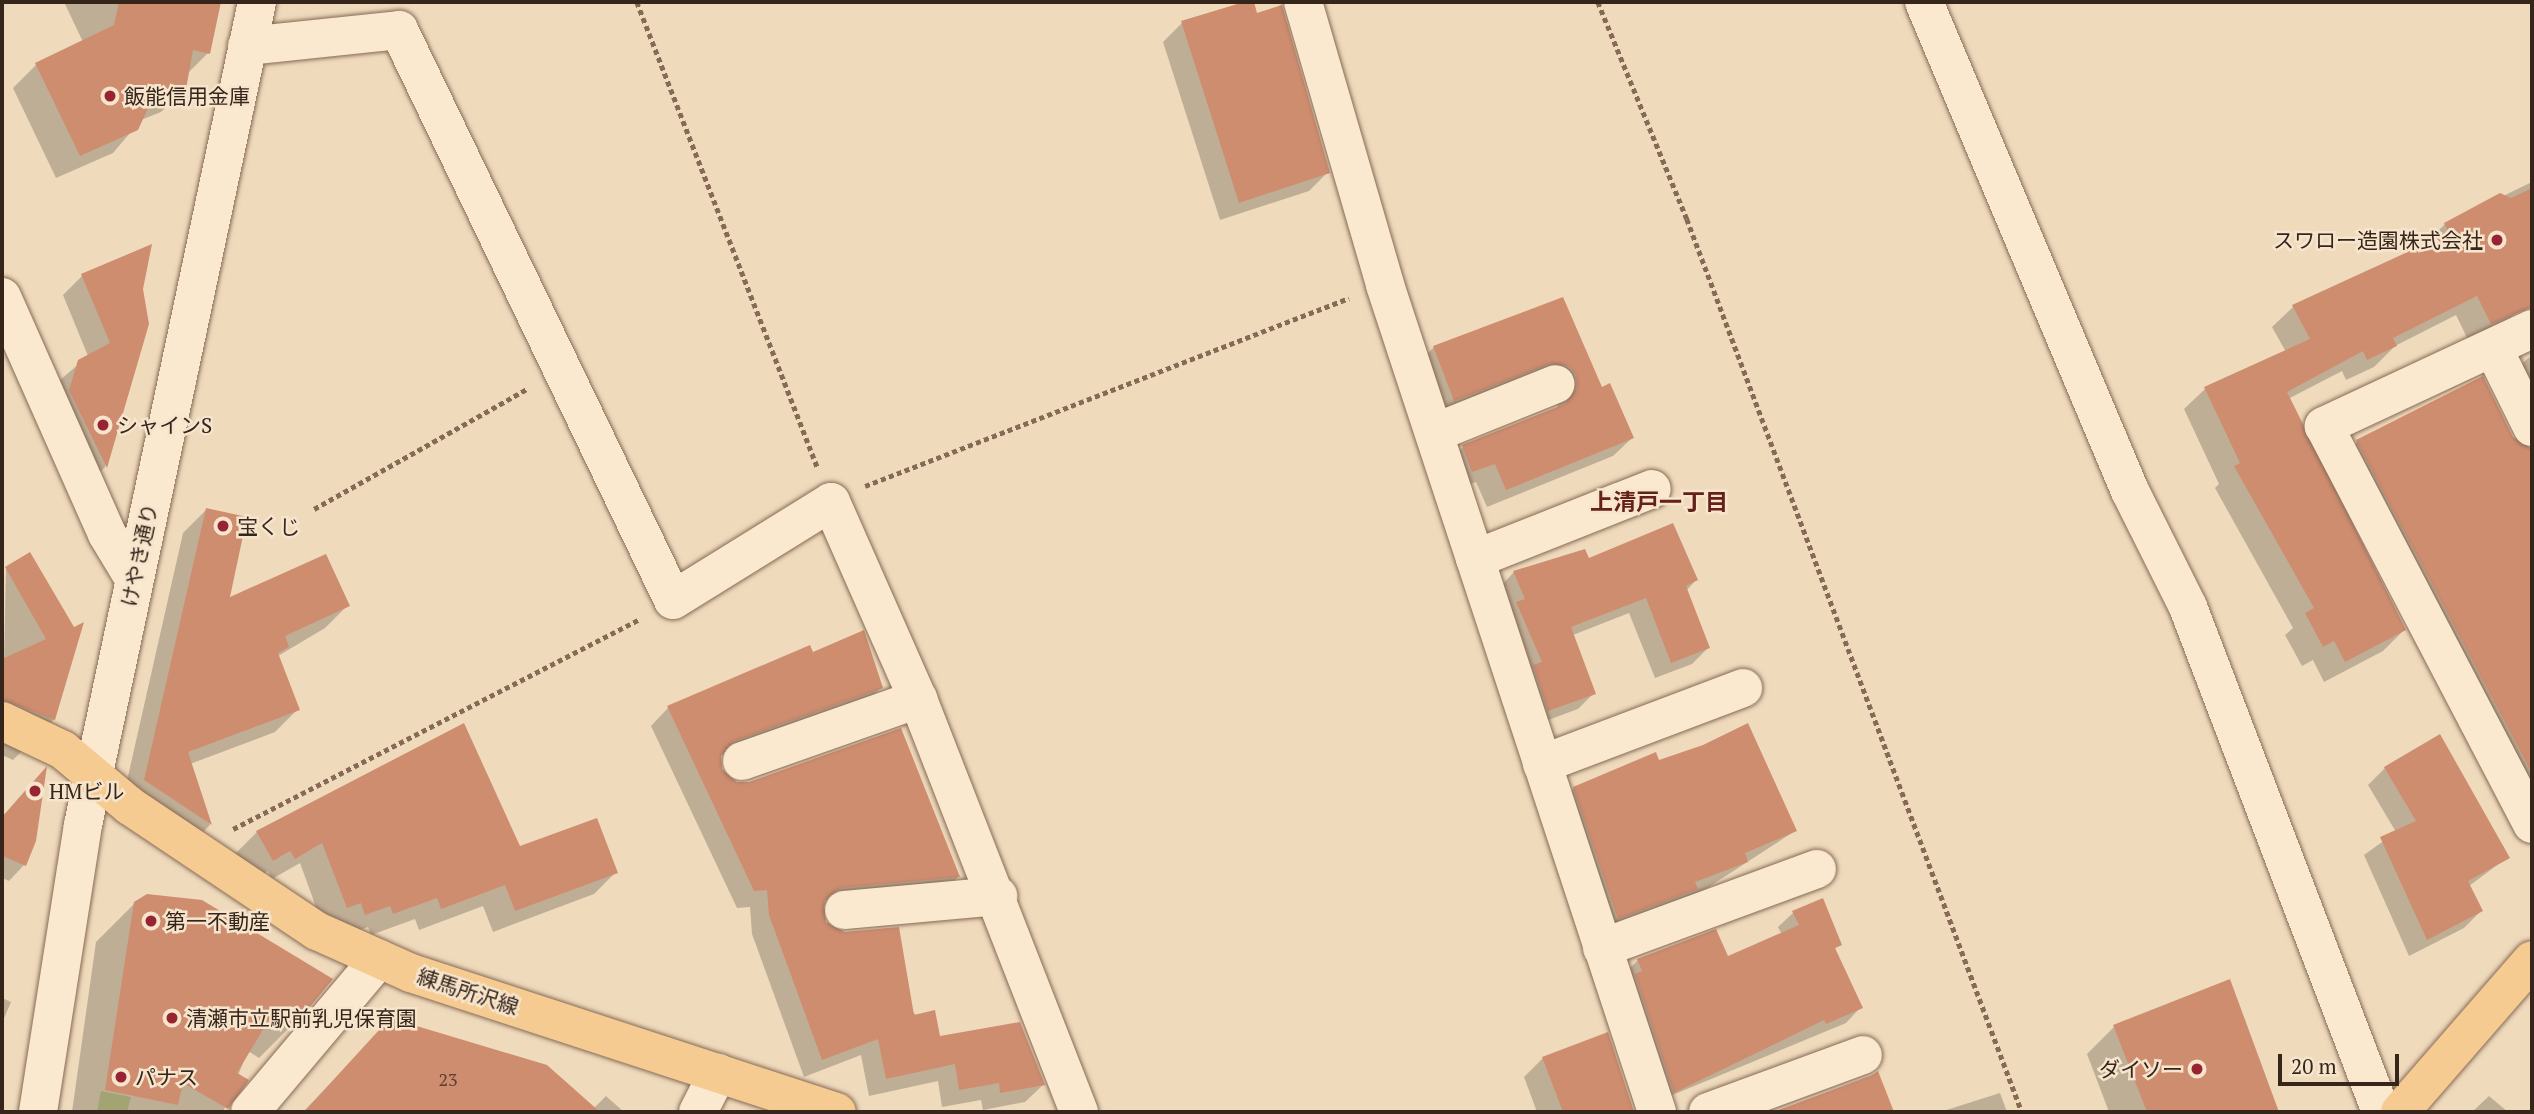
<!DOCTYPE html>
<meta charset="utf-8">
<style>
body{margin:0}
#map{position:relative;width:2534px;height:1114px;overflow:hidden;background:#efdabc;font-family:"PT Serif","Noto Sans JP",serif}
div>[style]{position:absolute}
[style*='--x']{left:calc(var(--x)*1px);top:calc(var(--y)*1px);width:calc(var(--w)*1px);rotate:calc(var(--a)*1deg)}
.green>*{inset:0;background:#cccd90}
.shadow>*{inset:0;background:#0003}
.building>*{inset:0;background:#cf8d70}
.path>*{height:4.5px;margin-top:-2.25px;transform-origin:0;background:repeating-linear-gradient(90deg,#876a55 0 5px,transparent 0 8.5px)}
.roads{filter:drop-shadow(0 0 2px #876a55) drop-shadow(0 0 2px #876a55)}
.minor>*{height:38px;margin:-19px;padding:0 19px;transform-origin:19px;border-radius:19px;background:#fae9cf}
.major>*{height:38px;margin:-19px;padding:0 19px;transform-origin:19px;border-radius:19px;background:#f5cb91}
.dots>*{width:19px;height:19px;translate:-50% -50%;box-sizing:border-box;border:4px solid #f6e5cc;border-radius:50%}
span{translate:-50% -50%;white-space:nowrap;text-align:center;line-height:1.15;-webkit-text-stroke:5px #f6e5cc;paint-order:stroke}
.number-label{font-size:18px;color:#5c3f30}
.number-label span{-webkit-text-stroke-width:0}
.poi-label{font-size:21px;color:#36251b}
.left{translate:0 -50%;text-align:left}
.right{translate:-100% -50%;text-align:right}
.street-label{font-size:21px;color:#36251b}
.neighbourhood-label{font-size:23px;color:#642019;font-weight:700}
.frame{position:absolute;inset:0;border:4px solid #36251b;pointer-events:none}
.scale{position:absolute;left:2278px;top:1054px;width:121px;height:32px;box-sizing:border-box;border:4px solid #36251b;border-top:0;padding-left:9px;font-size:21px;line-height:24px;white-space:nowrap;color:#36251b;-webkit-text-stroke:5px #f6e5cc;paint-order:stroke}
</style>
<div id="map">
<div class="green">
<i style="clip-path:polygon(101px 1091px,131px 1097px,127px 1112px,97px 1112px)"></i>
</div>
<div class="shadow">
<i style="clip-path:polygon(64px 2px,219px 2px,208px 53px,187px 74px,185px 88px,161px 112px,141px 120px,113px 153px,56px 178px,13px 88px,36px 65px,83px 42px)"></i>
<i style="clip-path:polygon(1252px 2px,1328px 172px,1309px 191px,1220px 220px,1163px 42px,1182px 23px)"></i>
<i style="clip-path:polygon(2532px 182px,2532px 268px,2505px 283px,2518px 310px,2497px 331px,2470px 344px,2456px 315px,2395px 346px,2374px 367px,2346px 380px,2342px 371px,2288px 399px,2404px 630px,2383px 651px,2324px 682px,2313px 660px,2302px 666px,2285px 635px,2293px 628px,2215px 488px,2219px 484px,2184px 409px,2205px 389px,2286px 352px,2272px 327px,2293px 307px,2424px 245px,2445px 224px)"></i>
<i style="clip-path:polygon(82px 276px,141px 289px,147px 324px,105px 467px,87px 485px,59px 381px,88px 356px,63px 295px)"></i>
<i style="clip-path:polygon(1563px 299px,1601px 389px,1632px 438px,1613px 456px,1487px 507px,1476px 482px,1453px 490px,1444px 466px,1463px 447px,1558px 408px,1552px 385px,1435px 419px,1416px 366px,1434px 347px)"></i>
<i style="clip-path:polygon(2532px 355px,2532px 818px,2336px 463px,2357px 442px,2531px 451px,2531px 440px,2502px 380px)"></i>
<i style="clip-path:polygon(206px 510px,227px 601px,348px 605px,325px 628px,278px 656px,298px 709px,275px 732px,190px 764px,210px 825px,188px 847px,122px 803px,183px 533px)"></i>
<i style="clip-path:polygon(1588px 560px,1696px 580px,1686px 591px,1708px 648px,1692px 664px,1655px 678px,1629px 613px,1573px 635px,1594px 693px,1578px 709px,1532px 726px,1498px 589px,1514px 572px)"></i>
<i style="clip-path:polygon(6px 568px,73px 629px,54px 719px,13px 760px,2px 755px)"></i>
<i style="clip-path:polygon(812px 654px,881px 688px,863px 705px,719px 756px,720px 770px,737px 784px,958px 877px,941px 895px,823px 905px,824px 923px,939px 1038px,1043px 1085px,1025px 1102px,983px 1110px,981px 1100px,942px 1107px,938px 1081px,869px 1096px,861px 1055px,804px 1077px,752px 934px,750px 907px,737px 908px,651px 726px,668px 708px)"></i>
<i style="clip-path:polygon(1658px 762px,1795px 831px,1681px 905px,1602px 933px,1558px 804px,1574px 788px)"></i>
<i style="clip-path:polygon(2385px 768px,2508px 857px,2469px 886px,2481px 911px,2464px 928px,2409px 956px,2364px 855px,2396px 832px,2368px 785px)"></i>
<i style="clip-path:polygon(31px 784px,24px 865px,9px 881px,2px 878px,2px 818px)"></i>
<i style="clip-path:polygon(257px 832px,519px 849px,616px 872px,594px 894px,493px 932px,483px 906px,419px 930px,415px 919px,371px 935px,368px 927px,343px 936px,324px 929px,300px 863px,272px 879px,268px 871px,251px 881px,235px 854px)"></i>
<i style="clip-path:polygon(135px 903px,297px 1020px,259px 1058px,248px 1051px,223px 1112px,72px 1112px,96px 942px)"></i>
<i style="clip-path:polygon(1793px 913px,1840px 944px,1834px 950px,1860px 1008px,1846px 1023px,1658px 1101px,1623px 975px,1638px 960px,1727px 958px,1782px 935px,1778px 927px)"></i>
<i style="clip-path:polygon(2229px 981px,2277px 1112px,2109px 1112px,2087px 1054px,2114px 1027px)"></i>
<i style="clip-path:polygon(2px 998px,11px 1002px,2px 1023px)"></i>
<i style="clip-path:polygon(391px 1020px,593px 1109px,606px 1096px,624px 1112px,303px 1112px)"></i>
<i style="clip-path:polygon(1607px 1035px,1634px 1112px,1537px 1112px,1524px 1077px,1543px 1058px)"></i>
<i style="clip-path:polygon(1877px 1073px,1892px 1112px,1775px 1112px)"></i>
<i style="clip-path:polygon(2000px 1093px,2007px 1112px,1940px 1112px)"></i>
<i style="clip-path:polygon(2489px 1096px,2508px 1112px,2472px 1112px)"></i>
</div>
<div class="building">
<i style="clip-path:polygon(119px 2px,221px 2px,210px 54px,193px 50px,186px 89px,150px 104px,138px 130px,80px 156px,35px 63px,114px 25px)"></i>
<i style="clip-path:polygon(1244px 2px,1254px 2px,1257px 13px,1282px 5px,1330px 173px,1239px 203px,1181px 21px)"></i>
<i style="clip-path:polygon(2532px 188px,2532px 307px,2491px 324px,2477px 296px,2393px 338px,2397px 346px,2367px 360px,2363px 351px,2287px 392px,2406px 630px,2345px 662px,2334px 641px,2323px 647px,2305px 613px,2314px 608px,2234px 466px,2240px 463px,2204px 387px,2310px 339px,2292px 305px,2449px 233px,2444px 223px,2500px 193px,2511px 198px)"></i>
<i style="clip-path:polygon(152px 244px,143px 289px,149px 324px,107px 468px,69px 390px,78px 360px,110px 343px,81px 274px)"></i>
<i style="clip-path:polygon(1563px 297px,1602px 387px,1610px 383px,1634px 438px,1506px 490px,1495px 464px,1472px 472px,1462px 445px,1565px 404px,1577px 388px,1576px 375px,1569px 366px,1549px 364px,1454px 401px,1433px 346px)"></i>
<i style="clip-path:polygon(2483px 376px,2513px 437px,2532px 449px,2532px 773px,2356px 440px)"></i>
<i style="clip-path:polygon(206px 508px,247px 517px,230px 597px,326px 554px,350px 606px,285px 636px,289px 647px,278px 653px,300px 710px,188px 752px,212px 825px,144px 780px)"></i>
<i style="clip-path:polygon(1673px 523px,1698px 580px,1686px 586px,1710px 648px,1671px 663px,1646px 598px,1571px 627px,1596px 694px,1548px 711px,1533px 665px,1542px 662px,1516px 602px,1525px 599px,1513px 571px,1585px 549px,1589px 558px)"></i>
<i style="clip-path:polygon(30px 552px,74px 627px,84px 622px,55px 720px,2px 699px,2px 659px,46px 639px,5px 567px)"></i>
<i style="clip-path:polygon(864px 630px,883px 688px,734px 741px,721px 756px,722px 769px,737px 782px,749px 782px,901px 728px,960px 877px,841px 888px,824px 901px,826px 922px,845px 932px,899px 927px,914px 1015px,935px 1010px,940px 1036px,1020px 1022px,1045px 1085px,1000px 1093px,999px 1083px,959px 1090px,955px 1064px,886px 1079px,878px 1039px,822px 1060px,769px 915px,767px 890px,754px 891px,667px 706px,810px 645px,813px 652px)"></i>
<i style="clip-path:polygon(464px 723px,520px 846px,597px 818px,618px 873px,515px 911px,505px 885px,441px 909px,437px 898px,393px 914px,390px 906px,365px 915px,361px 903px,347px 908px,322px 843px,295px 859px,290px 851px,273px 861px,256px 831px)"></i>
<i style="clip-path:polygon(1748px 723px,1797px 831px,1745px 853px,1748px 862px,1695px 882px,1698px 889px,1618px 919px,1573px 787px,1656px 752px,1659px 760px,1703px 745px)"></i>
<i style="clip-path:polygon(2440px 734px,2510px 858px,2468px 881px,2483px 911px,2427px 940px,2380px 837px,2416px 821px,2384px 767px)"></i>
<i style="clip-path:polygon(47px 766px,36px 841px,26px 866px,2px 856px,2px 817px)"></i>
<i style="clip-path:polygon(147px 894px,202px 900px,333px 979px,298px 1021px,276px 1008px,237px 1073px,249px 1080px,228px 1109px,183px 1083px,178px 1105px,105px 1090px,134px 902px)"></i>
<i style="clip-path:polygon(1823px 898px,1842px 945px,1835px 948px,1863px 1008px,1826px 1024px,1824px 1020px,1674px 1093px,1635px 974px,1642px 971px,1637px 959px,1716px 929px,1728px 956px,1799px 925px,1792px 911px)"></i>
<i style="clip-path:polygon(2230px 979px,2279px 1112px,2147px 1112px,2113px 1025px)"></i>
<i style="clip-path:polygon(390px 1018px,547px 1065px,600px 1112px,304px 1112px)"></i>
<i style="clip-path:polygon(1608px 1032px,1634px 1112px,1563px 1112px,1542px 1057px)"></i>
<i style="clip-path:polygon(1878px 1071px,1894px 1112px,1773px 1112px,1871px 1076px)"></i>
</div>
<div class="path">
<i style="--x:637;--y:2;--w:500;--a:68.8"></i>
<i style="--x:1598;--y:2;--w:235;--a:67.7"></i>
<i style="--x:1687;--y:219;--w:954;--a:69.44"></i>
<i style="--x:865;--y:486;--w:519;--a:-21.23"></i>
<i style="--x:314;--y:509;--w:244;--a:-29.4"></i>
<i style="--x:233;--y:829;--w:457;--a:-27.3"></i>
</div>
<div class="roads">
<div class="minor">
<i style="--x:1303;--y:2;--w:295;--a:73.8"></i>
<i style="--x:1385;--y:285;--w:871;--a:71.79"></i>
<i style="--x:1924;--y:2;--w:531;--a:67.16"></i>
<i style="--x:2130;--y:491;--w:130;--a:63.4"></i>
<i style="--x:2188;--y:607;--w:541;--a:69.08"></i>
<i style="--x:247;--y:46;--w:153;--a:-6"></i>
<i style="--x:399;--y:30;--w:632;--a:64.33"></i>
<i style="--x:673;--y:600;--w:186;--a:-31.8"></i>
<i style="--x:831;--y:502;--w:215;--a:66.2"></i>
<i style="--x:918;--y:699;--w:443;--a:68.7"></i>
<i style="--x:2;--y:297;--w:259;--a:66.1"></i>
<i style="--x:107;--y:534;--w:52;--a:59"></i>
<i style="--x:2532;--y:329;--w:230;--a:155"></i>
<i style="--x:2324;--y:426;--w:449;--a:62.4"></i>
<i style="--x:2494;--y:350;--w:86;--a:63.7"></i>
<i style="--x:1434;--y:433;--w:131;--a:-21.9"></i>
<i style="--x:1475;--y:559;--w:190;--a:-21.6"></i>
<i style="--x:742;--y:761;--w:187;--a:-19.4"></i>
<i style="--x:1542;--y:764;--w:215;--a:-20.7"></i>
<i style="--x:844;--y:910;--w:155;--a:-5.2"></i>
<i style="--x:1602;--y:948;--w:229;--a:-20.2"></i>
<i style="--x:38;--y:1112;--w:291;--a:-81.1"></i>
<i style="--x:83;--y:825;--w:841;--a:-78.06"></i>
<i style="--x:250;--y:1112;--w:200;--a:-49.9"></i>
<i style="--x:698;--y:1112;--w:44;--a:-62.9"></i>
<i style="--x:1708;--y:1112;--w:165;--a:-20.2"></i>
</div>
<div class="major">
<i style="--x:2;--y:721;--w:68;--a:25.4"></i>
<i style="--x:63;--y:750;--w:87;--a:39.9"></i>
<i style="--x:130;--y:806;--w:225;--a:33.8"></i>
<i style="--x:317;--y:931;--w:103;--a:24.1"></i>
<i style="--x:411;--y:973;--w:448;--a:18.1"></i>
<i style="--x:2400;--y:1112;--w:201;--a:-49"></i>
</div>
</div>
<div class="dots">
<i style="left:110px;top:96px;background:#982331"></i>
<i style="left:2497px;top:240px;background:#982331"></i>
<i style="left:103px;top:425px;background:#982331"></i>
<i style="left:223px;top:526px;background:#982331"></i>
<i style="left:35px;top:791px;background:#982331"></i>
<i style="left:151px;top:921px;background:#982331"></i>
<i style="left:172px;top:1018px;background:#982331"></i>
<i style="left:2197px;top:1069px;background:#982331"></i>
<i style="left:121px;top:1077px;background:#982331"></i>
</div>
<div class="number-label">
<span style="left:448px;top:1079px">23</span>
</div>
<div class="poi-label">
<span class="left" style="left:124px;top:96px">飯能信用金庫</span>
<span class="right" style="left:2483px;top:240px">スワロー造園株式会社</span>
<span class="left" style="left:117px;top:425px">シャインS</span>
<span class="left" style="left:237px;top:526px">宝くじ</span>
<span class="left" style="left:49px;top:791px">HMビル</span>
<span class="left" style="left:165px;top:921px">第一不動産</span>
<span class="left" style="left:186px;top:1018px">清瀬市立駅前乳児保育園</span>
<span class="right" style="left:2183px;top:1069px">ダイソー</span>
<span class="left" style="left:135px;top:1077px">パナス</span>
</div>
<div class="street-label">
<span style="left:139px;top:555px;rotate:-78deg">けやき通り</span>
<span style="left:468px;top:991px;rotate:18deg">練馬所沢線</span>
</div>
<div class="neighbourhood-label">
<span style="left:1659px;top:502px">上清戸一丁目</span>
</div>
<div class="frame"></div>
<div class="scale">20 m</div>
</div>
